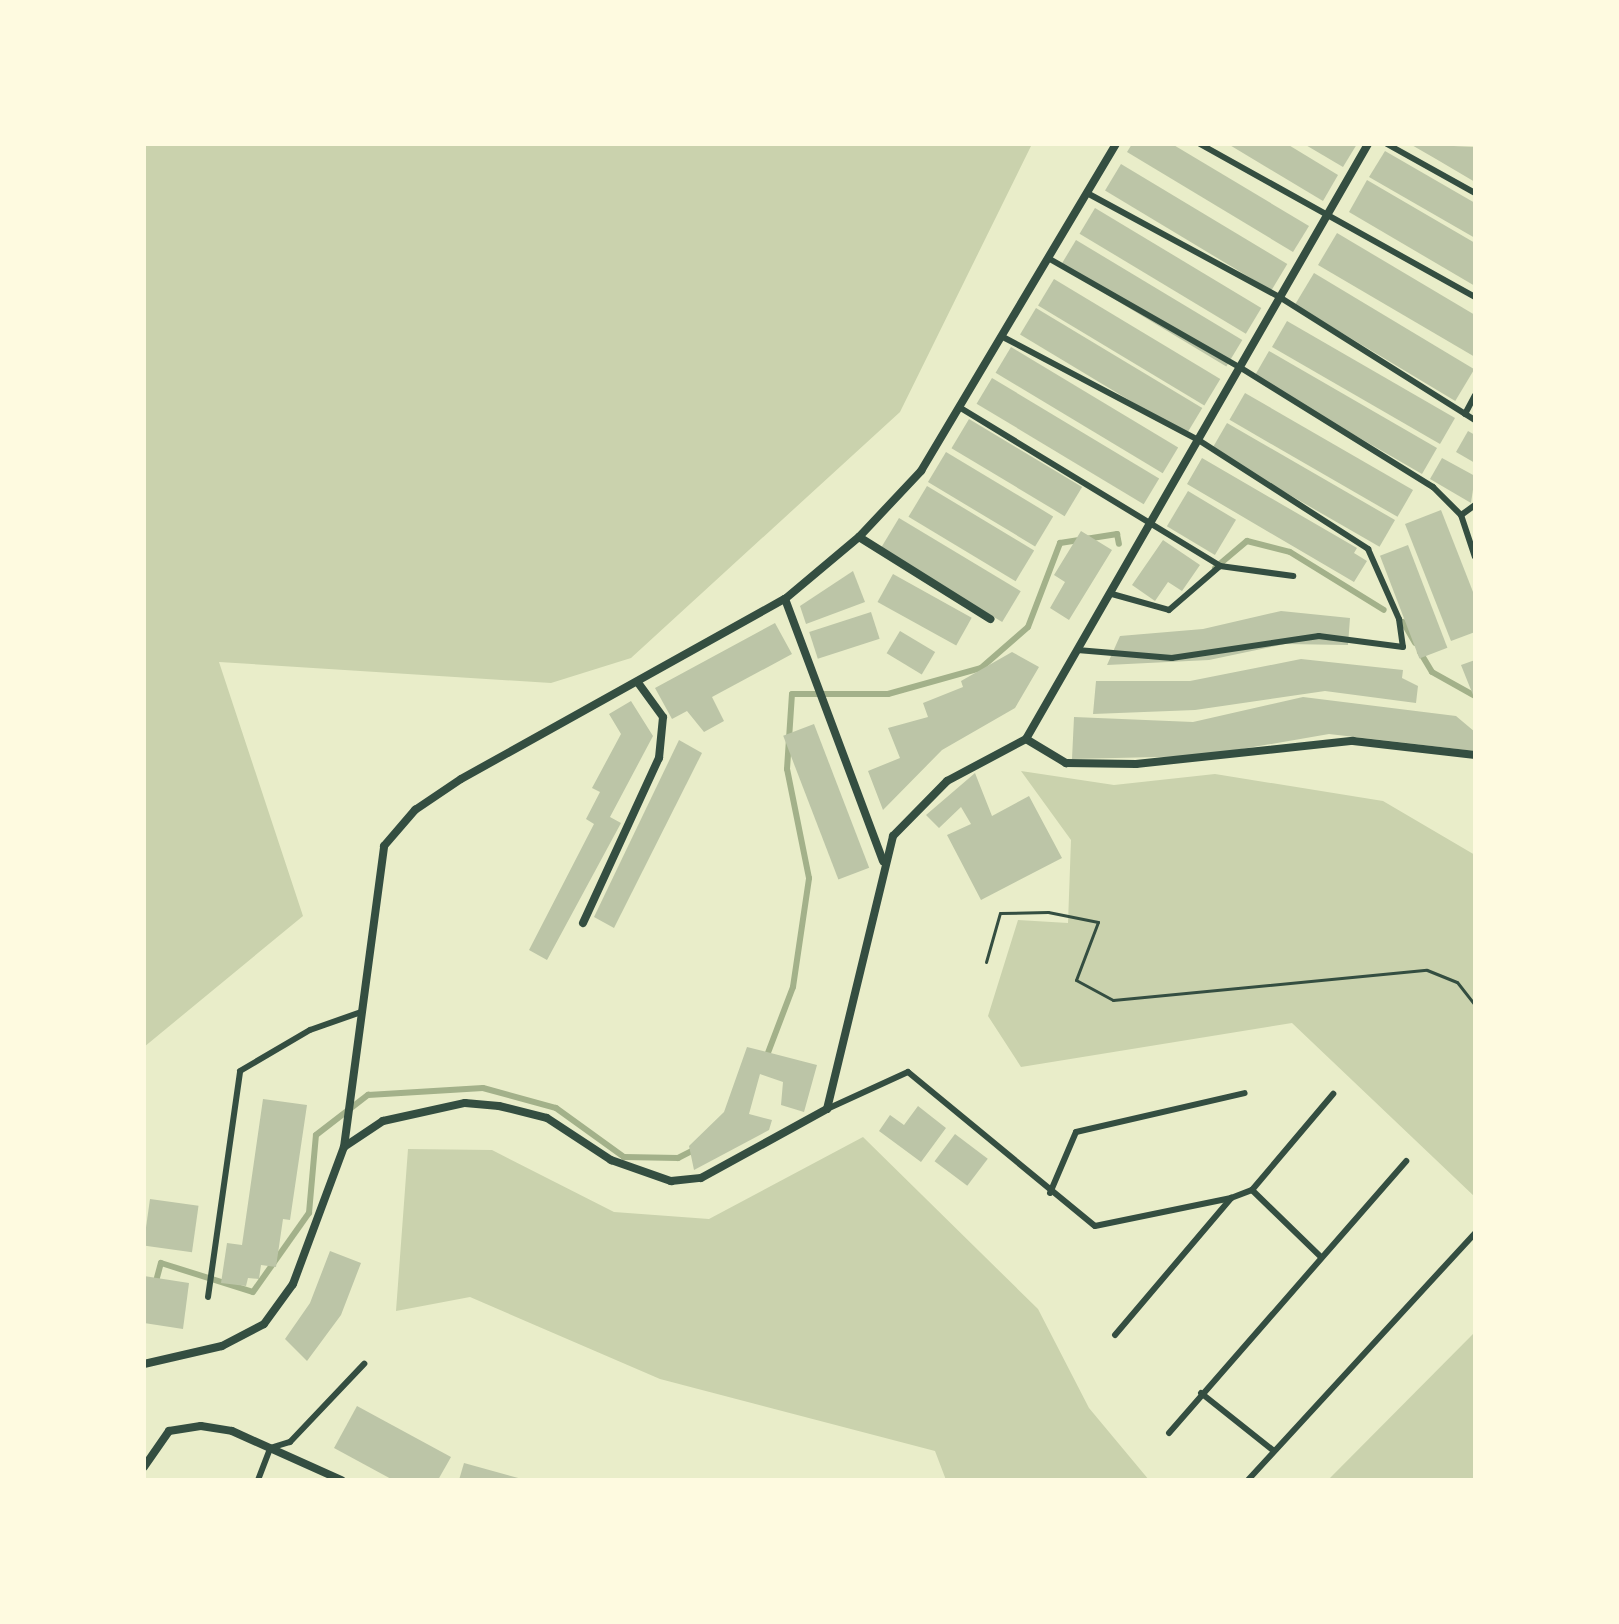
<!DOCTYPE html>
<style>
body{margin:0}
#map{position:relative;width:1619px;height:1624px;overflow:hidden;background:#e9edc9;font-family:"Titillium Web",sans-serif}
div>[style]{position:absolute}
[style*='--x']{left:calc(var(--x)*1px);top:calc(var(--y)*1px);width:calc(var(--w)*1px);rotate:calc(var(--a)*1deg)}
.green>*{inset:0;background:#cad2ad}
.stream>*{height:6px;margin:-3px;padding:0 3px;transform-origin:3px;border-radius:3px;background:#a3b18a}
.building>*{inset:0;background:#bcc5a7;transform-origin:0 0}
.path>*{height:3px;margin:-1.5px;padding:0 1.5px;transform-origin:1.5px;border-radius:1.5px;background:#344e41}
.service>*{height:6px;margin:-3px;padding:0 3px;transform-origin:3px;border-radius:3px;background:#344e41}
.minor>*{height:8px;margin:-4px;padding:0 4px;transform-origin:4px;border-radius:4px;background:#344e41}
span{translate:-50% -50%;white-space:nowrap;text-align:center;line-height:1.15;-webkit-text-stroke:7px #fefae0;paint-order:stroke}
.frame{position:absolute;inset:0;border:146px solid #fefae0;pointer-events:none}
</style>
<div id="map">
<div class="green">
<i style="clip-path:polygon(144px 144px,1032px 144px,900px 412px,631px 658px,551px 683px,219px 662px,303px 916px,144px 1047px)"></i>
<i style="clip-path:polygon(1021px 771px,1114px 785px,1215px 774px,1383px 801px,1475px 855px,1475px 1197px,1292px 1023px,1021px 1067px,988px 1016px,1018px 920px,1068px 923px,1071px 840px)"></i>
<i style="clip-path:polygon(863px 1137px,1038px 1309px,1089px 1408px,1149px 1480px,946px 1480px,935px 1451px,660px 1379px,470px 1297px,396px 1311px,408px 1149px,492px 1150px,614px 1212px,709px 1219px)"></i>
<i style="clip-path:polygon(1475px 1332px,1475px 1480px,1328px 1480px)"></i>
</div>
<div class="stream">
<i style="--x:1215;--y:568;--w:42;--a:-40.2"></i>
<i style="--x:1247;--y:541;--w:44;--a:14.3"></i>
<i style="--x:1290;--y:552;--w:110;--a:31.7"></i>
<i style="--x:1403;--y:622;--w:24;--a:60"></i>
<i style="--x:1420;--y:652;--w:23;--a:59"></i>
<i style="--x:1432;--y:672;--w:49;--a:29.2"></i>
<i style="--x:766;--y:1058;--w:76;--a:-69.2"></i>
<i style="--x:793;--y:987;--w:110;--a:-81.6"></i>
<i style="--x:809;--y:878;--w:111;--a:-101.4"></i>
<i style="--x:787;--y:769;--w:75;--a:-86.2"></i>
<i style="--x:792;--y:694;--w:96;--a:0"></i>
<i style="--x:888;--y:694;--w:97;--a:-15.6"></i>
<i style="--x:981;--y:668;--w:62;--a:-41.1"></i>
<i style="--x:1028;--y:627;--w:90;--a:-69.1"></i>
<i style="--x:1060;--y:543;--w:58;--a:-9"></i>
<i style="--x:1117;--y:534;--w:10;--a:79"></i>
<i style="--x:155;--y:1285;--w:23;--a:-75"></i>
<i style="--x:161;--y:1263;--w:96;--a:17.5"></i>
<i style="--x:253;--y:1292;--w:97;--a:-54.7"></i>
<i style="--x:309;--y:1213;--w:78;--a:-84.9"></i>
<i style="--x:316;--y:1135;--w:66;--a:-37.6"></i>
<i style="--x:368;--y:1095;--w:115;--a:-3.5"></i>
<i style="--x:483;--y:1088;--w:76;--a:15.3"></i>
<i style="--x:556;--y:1108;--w:84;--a:35.8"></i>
<i style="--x:624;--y:1157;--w:54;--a:1.1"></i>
<i style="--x:678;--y:1158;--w:20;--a:-27"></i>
</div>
<div class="building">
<i style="clip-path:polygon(1132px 144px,1172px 144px,1309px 226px,1293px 252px,1127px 152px)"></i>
<i style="clip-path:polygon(1228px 144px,1287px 144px,1338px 175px,1323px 201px)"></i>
<i style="clip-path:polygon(1304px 144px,1357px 144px,1343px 167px)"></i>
<i style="clip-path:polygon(1410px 144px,1475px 147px,1475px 182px,1436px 159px)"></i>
<i style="clip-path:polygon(1385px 151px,1475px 203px,1475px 238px,1369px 177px)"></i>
<i style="left:1121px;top:164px;width:194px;height:31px;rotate:31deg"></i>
<i style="clip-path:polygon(1367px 180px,1475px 243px,1475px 286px,1349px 212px)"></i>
<i style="left:1095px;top:208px;width:194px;height:30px;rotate:31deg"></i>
<i style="clip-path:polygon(1337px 233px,1475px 315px,1475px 357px,1318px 265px)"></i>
<i style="left:1076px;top:240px;width:194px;height:31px;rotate:31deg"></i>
<i style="left:1314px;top:273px;width:187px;height:37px;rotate:31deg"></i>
<i style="left:1054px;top:279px;width:194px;height:31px;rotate:31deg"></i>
<i style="left:1036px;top:308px;width:194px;height:31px;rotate:31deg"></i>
<i style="left:1287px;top:321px;width:194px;height:30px;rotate:30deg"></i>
<i style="left:1011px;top:347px;width:195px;height:30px;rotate:31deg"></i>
<i style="left:1269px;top:351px;width:194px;height:30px;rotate:30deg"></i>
<i style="left:992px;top:378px;width:195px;height:30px;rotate:31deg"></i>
<i style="left:1245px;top:393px;width:194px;height:31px;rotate:30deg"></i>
<i style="left:969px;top:419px;width:132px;height:34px;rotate:31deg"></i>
<i style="left:1227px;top:423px;width:194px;height:31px;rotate:30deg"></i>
<i style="clip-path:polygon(1468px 431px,1475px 435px,1475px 463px,1456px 452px)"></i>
<i style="left:946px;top:452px;width:125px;height:35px;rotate:31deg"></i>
<i style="clip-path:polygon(1202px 458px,1357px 548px,1354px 553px,1367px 561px,1354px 582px,1187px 484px)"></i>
<i style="clip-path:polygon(1442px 458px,1475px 476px,1471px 503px,1430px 479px)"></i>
<i style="left:927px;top:486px;width:125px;height:36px;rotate:31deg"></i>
<i style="left:1188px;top:491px;width:56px;height:41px;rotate:31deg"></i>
<i style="clip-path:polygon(1441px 510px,1475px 597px,1475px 632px,1451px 641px,1405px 524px)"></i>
<i style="left:899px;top:518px;width:142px;height:36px;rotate:31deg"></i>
<i style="clip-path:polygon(1081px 531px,1112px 550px,1069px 620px,1050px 608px,1065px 582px,1054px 575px)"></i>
<i style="clip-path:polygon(1163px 540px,1200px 565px,1182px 591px,1168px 582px,1155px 601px,1132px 585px)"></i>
<i style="left:1408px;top:545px;width:110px;height:30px;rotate:69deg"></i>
<i style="clip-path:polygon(853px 571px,865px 602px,806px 624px,800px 606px)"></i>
<i style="left:893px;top:574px;width:90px;height:32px;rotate:29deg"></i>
<i style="clip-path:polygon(1281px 611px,1350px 618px,1348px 645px,1285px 644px,1209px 660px,1107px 665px,1120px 636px,1203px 629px)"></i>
<i style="left:871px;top:612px;width:28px;height:65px;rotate:72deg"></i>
<i style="clip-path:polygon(775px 623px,792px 654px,712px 697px,724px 721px,704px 732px,687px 711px,672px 719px,655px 688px)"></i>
<i style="left:900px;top:631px;width:41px;height:26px;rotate:31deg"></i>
<i style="clip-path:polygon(1012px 652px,1039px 667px,1015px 708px,942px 750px,883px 810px,868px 771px,900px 758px,888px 728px,928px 717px,923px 703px,963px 687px,961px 681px)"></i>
<i style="clip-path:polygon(1301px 659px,1403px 670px,1402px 678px,1418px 686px,1416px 703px,1325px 691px,1195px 710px,1093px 714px,1096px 681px,1190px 681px)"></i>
<i style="clip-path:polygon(1475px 660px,1475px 700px,1461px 665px)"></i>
<i style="clip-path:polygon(1303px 697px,1456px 716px,1475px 732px,1475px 751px,1329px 734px,1201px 756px,1072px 759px,1074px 717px,1193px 722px)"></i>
<i style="clip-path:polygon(631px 701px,653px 736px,610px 817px,621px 823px,547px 960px,529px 950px,594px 824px,586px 819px,600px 792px,592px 788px,621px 734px,609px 714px)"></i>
<i style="left:814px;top:724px;width:154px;height:33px;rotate:69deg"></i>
<i style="clip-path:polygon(679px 740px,702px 753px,614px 928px,594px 917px)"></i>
<i style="clip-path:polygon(975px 773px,992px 816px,1029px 796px,1062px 858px,981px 900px,947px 835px,971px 824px,961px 807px,939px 828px,926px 815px)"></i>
<i style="clip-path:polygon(747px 1047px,817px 1065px,804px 1112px,781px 1105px,783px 1082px,760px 1074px,749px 1114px,772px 1120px,769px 1130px,694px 1170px,689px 1146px,724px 1112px)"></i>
<i style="clip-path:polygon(263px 1099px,307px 1105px,290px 1220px,283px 1219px,276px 1267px,261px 1265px,259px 1279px,248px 1278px,246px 1286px,221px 1283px,227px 1243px,242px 1245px)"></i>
<i style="clip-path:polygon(918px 1106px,946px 1128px,921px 1162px,879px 1131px,890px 1115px,904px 1125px)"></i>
<i style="left:955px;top:1134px;width:41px;height:34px;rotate:37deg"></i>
<i style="left:150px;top:1199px;width:49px;height:47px;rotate:8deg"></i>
<i style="clip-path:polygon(330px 1251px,361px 1263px,341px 1315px,307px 1361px,285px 1339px,310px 1303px)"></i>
<i style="clip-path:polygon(144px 1276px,189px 1283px,183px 1329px,144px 1323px)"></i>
<i style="clip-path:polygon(357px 1406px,451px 1457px,438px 1480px,393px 1480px,334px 1448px)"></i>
<i style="clip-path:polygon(464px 1463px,522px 1479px,521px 1480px,459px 1480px)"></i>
</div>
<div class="path">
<i style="--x:986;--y:962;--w:51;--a:-74.1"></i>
<i style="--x:1000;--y:913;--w:48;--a:-1.2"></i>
<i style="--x:1048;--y:912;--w:51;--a:11.3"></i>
<i style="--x:1098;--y:922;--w:62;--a:110.8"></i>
<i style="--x:1076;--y:980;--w:42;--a:28.4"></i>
<i style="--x:1113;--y:1000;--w:315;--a:-5.5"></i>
<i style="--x:1427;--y:970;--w:32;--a:22"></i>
<i style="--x:1457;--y:982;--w:29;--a:52"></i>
</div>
<div class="service">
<i style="--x:1200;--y:144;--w:315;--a:29.1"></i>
<i style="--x:1387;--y:144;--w:101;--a:29.1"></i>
<i style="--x:1087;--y:193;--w:221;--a:28.4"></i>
<i style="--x:1281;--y:298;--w:229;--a:32.2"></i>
<i style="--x:1048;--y:258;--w:222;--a:29.7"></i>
<i style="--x:1241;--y:368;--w:226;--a:31.8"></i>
<i style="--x:1433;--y:487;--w:40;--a:45"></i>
<i style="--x:1001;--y:336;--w:225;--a:27.8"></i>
<i style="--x:1200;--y:441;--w:200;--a:32.7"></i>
<i style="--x:1368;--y:549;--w:77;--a:66.1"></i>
<i style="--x:1399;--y:619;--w:28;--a:82"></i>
<i style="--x:1403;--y:647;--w:85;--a:-172.5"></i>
<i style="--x:1319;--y:636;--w:149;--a:171.5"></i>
<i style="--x:1172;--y:658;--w:95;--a:-175.2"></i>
<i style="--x:959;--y:407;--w:306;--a:31.3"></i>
<i style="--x:1220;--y:566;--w:74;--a:7.8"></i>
<i style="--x:1465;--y:414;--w:21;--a:-62"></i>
<i style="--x:1475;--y:505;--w:17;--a:144"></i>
<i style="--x:1461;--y:515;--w:44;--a:71.6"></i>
<i style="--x:1112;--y:594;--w:59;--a:15.7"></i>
<i style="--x:1169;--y:610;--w:67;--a:-40.8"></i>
<i style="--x:827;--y:1109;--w:89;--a:-24.6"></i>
<i style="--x:908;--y:1072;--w:242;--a:39.5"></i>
<i style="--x:1095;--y:1226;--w:139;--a:-11.6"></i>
<i style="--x:1252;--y:1190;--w:96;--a:44.2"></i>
<i style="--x:1050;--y:1193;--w:66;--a:-66.9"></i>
<i style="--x:1076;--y:1132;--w:173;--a:-13"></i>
<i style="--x:208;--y:1297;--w:228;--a:-81.9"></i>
<i style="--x:240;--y:1071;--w:81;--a:-30.4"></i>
<i style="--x:310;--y:1030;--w:54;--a:-19.4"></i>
<i style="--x:1115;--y:1335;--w:180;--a:-49.7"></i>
<i style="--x:1231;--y:1198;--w:22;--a:-21"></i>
<i style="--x:1252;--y:1190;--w:126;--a:-49.8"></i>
<i style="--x:1201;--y:1393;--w:93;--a:38.5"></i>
<i style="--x:1169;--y:1433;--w:361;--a:-48.9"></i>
<i style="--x:258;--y:1480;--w:34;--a:-69"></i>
<i style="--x:270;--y:1448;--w:21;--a:-17"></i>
<i style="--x:290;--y:1442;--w:108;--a:-46.5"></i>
<i style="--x:1248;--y:1480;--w:335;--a:-47.4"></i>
</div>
<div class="minor">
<i style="--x:859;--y:537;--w:155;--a:32"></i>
<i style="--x:1026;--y:739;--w:686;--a:-60.11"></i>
<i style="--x:1026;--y:739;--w:47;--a:31"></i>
<i style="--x:1066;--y:763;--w:70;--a:0.8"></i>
<i style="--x:1136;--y:764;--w:218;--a:-6.1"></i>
<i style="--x:1353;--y:741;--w:123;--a:6.5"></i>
<i style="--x:883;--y:861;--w:280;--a:-110.5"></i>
<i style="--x:785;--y:599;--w:97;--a:-40"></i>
<i style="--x:859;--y:537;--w:91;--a:-46.8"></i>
<i style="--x:921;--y:471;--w:381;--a:-59.2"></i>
<i style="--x:583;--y:923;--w:182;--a:-65.3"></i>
<i style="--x:659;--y:758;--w:41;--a:-84.4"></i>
<i style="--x:663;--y:717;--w:41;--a:-126"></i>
<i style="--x:344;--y:1147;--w:304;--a:-82.4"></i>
<i style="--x:384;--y:846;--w:48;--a:-49.3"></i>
<i style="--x:415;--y:810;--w:55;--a:-34"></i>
<i style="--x:461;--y:779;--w:371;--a:-29.1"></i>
<i style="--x:144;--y:1364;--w:80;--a:-13"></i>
<i style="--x:222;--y:1346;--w:47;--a:-27.6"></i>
<i style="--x:264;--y:1324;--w:49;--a:-54.1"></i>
<i style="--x:293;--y:1284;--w:146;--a:-69.6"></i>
<i style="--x:344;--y:1147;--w:47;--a:-33.7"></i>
<i style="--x:383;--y:1121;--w:84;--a:-12.4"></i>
<i style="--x:465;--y:1103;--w:34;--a:5"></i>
<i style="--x:499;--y:1106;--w:49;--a:14"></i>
<i style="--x:547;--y:1118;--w:77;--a:33.3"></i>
<i style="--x:611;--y:1160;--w:64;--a:19.3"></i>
<i style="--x:671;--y:1181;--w:30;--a:-6"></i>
<i style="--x:701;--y:1178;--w:144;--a:-28.7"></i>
<i style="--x:827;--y:1109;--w:281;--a:-76.4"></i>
<i style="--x:893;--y:836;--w:77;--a:-45.5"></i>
<i style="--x:947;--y:781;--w:89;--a:-28"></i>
<i style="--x:144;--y:1467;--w:44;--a:-55.2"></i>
<i style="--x:169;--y:1431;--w:32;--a:-9"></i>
<i style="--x:201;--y:1426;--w:31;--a:9"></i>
<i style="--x:232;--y:1431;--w:120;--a:24.2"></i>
</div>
<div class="frame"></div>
</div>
